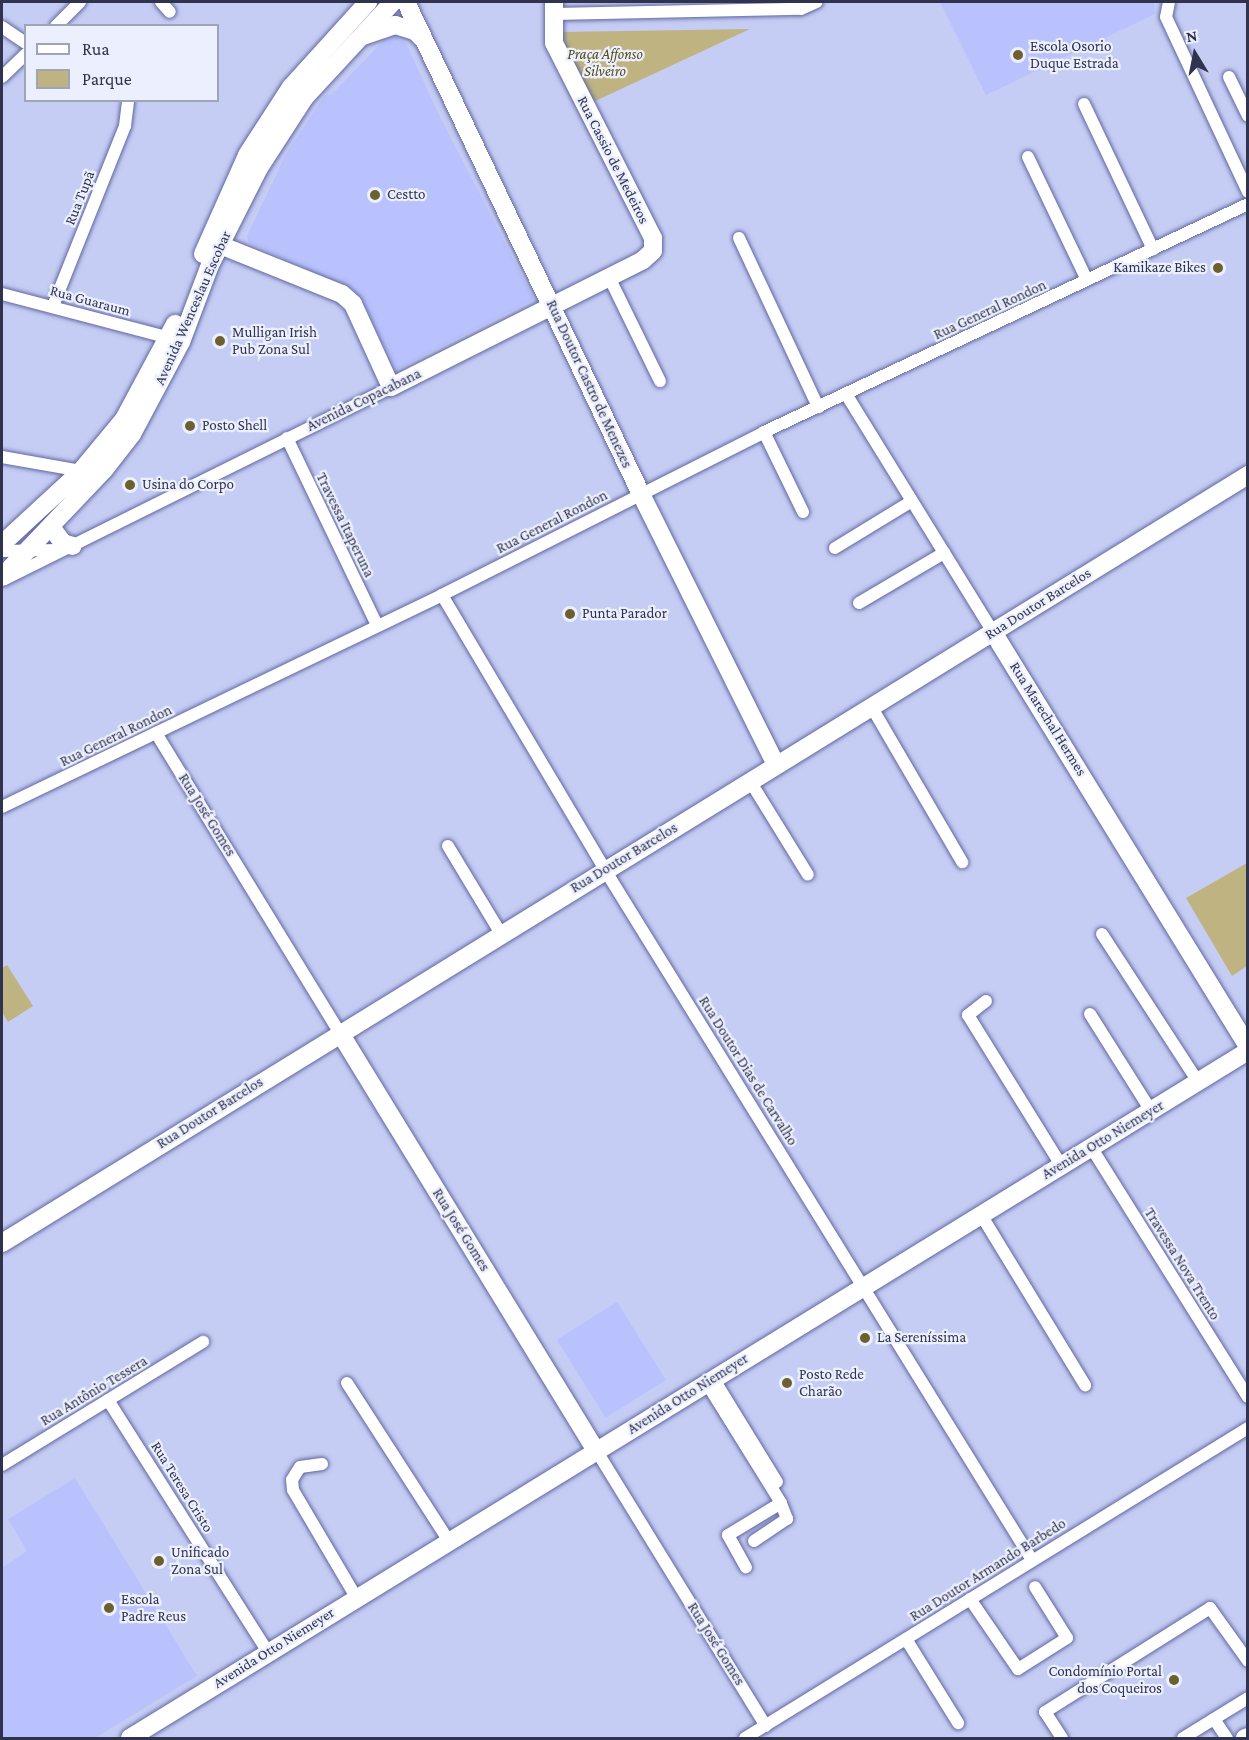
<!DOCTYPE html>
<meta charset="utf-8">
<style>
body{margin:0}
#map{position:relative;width:1249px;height:1740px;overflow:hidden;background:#c6cdf4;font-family:"Crimson Pro",serif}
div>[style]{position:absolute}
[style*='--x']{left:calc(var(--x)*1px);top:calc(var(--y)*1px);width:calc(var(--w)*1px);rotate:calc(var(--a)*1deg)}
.built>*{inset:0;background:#b9c2fc;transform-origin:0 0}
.green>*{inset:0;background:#bfb481}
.roads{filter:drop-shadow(0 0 2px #6067a2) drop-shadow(0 0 2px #6067a2)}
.street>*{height:12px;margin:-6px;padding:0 6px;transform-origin:6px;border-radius:6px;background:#fff}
.secondary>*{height:18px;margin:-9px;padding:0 9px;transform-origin:9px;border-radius:9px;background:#fff}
.dots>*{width:16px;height:16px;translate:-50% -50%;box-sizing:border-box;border:3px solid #eceffd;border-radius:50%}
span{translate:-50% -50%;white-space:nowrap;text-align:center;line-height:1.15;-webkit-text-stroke:4.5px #eceffd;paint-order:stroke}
.poi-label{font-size:15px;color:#2f334d}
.left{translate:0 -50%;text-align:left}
.right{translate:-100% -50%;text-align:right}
.park-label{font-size:15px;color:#564b18;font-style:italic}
.street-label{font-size:15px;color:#2f334d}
.frame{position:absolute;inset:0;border:3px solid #2f334d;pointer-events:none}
.legend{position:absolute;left:24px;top:24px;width:195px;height:78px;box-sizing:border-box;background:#eceffd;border:2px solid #a0a4b7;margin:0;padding:8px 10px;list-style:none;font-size:18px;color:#2f334d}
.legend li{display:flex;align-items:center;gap:12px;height:30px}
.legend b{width:30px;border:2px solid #a0a4b7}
.north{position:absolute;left:1165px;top:24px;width:60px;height:60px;-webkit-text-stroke:4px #eceffd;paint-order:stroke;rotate:350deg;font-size:16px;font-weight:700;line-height:24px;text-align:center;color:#2f334d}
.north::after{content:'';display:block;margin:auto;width:21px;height:27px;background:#2f334d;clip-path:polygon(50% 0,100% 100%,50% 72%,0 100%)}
</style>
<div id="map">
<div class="built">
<i style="clip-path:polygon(940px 2px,1154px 2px,1155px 14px,986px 95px)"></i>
<i style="clip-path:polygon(396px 37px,406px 43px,438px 113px,534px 299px,396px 370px,361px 298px,350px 288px,249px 243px,247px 236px,286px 154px,325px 95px,332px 94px,385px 39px)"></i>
<i style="left:617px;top:1302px;width:92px;height:71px;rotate:58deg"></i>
<i style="clip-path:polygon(75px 1478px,197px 1676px,95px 1738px,2px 1738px,2px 1568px,27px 1551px,8px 1519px)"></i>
</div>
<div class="green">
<i style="clip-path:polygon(750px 29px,591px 103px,565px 54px,560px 32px)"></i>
<i style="clip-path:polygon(1247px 863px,1247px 966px,1232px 976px,1186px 898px)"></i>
<i style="clip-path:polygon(7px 965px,33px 1006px,8px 1022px,2px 1012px,2px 968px)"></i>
</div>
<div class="roads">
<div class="street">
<i style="--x:161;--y:2;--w:13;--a:48"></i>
<i style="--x:1169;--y:2;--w:15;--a:101"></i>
<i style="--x:1166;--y:17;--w:193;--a:64.9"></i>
<i style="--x:554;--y:14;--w:247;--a:-1.2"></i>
<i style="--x:801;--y:9;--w:17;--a:-24"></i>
<i style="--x:56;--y:26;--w:34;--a:-45"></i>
<i style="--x:2;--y:27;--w:29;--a:34"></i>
<i style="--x:2;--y:77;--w:33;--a:-44"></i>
<i style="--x:1229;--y:77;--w:43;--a:64"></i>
<i style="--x:1084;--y:104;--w:161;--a:64.6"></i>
<i style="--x:1028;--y:157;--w:136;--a:64.4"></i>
<i style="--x:739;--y:238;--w:187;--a:64.9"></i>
<i style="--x:609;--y:277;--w:116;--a:63.9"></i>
<i style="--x:2;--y:294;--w:174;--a:14.7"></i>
<i style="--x:53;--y:306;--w:194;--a:-68.2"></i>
<i style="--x:125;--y:126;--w:26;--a:-83"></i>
<i style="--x:846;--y:394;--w:280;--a:58.3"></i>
<i style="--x:764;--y:432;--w:89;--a:64"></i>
<i style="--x:287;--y:438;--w:208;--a:64.3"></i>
<i style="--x:2;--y:457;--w:80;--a:10"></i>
<i style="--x:835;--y:548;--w:90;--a:-31.4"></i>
<i style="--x:2;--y:551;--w:56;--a:-1"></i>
<i style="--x:5;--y:579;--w:431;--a:-26.4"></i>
<i style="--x:442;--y:595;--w:320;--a:59.3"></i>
<i style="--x:605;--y:870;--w:811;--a:58.25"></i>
<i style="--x:859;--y:603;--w:99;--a:-30.5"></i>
<i style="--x:871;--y:706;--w:181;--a:59.7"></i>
<i style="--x:156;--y:733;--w:352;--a:58.5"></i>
<i style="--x:750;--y:781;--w:110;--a:58.3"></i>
<i style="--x:2;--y:807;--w:488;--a:-25.7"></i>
<i style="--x:442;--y:595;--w:361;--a:-26.8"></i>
<i style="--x:764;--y:432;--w:535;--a:-25.22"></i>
<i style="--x:448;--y:846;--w:103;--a:58.9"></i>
<i style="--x:1102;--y:934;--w:176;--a:57"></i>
<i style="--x:986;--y:1001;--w:23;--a:142"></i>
<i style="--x:968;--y:1015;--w:176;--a:58.2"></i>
<i style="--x:1090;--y:1014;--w:115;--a:57.8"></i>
<i style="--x:1091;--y:1147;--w:295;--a:57.9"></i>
<i style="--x:980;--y:1213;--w:202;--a:58.6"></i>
<i style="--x:713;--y:1378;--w:122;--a:58.4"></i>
<i style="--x:706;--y:1382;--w:142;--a:58.2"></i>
<i style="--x:781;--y:1503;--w:62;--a:148.9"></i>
<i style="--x:728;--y:1535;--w:37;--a:61"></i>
<i style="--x:347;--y:1383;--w:188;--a:57.2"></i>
<i style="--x:108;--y:1400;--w:299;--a:57.6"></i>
<i style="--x:596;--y:1450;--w:324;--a:58.4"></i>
<i style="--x:322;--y:1464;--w:22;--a:172"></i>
<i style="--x:300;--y:1467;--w:15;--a:122"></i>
<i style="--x:292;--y:1480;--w:10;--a:84"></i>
<i style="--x:293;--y:1490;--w:124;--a:59.5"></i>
<i style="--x:2;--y:1465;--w:236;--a:-31.5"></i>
<i style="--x:754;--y:1541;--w:40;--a:-34"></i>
<i style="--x:787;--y:1519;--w:17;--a:-111"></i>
<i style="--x:970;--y:1599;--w:85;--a:55.6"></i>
<i style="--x:1018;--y:1669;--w:58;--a:-32.3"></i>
<i style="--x:1067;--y:1638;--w:60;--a:-122.1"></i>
<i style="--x:906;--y:1639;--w:99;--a:58.2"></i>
<i style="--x:1214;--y:1719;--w:23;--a:56"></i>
<i style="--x:745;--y:1738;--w:591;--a:-31.65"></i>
<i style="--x:1062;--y:1738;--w:31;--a:-123"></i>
<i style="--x:1045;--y:1712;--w:195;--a:-32.2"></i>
<i style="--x:1210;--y:1608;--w:65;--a:54.4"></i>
<i style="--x:1183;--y:1738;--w:76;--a:-31.6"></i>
</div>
<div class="secondary">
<i style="--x:406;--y:2;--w:545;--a:64.47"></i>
<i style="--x:641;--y:494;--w:303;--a:63.5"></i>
<i style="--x:363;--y:36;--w:34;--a:-19"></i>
<i style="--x:395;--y:25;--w:21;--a:17"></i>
<i style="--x:415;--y:31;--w:10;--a:45"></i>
<i style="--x:220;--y:245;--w:131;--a:21.9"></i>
<i style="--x:342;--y:294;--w:15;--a:42"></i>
<i style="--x:353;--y:304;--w:91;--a:65.4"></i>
<i style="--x:391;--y:387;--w:282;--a:-26.7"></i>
<i style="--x:643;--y:260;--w:13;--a:-42"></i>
<i style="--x:653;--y:251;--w:13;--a:-90"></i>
<i style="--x:653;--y:238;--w:219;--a:-116.9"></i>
<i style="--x:554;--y:43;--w:41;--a:-90"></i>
<i style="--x:203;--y:254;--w:108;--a:-66"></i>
<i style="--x:247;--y:155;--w:81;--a:-57.1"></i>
<i style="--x:291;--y:87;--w:115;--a:-47.8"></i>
<i style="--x:51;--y:527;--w:20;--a:53"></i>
<i style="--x:63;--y:543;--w:10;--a:17"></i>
<i style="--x:2;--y:544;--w:108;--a:-42.7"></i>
<i style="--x:81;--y:471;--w:67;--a:-50.4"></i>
<i style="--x:124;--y:419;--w:108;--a:-61.8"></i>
<i style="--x:2;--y:577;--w:148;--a:-46.4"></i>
<i style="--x:104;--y:470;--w:46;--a:-52.1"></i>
<i style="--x:132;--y:434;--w:104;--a:-62"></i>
<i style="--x:181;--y:342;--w:82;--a:-69.4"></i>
<i style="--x:210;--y:265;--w:109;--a:-63.2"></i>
<i style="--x:259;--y:168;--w:85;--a:-57.1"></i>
<i style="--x:305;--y:97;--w:129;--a:-47.2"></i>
<i style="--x:993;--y:632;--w:486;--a:58.4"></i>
<i style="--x:340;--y:1033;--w:489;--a:58.5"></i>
<i style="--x:2;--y:1243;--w:1464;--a:-31.65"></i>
<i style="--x:130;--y:1738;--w:1312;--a:-31.57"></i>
<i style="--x:1245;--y:1738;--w:3;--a:-18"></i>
</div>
</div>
<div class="dots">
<i style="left:1018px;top:55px;background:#6c612e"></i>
<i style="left:375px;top:195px;background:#6c612e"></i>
<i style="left:1218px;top:268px;background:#6c612e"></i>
<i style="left:220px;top:341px;background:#6c612e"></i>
<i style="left:190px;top:426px;background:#6c612e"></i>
<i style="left:130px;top:485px;background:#6c612e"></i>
<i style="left:570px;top:614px;background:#6c612e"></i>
<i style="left:865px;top:1338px;background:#6c612e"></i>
<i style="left:787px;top:1383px;background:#6c612e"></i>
<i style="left:159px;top:1561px;background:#6c612e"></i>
<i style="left:109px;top:1608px;background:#6c612e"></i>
<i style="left:1174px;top:1680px;background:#6c612e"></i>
</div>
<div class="poi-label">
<span class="left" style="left:1030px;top:55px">Escola Osorio<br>Duque Estrada</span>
<span class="left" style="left:387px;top:195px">Cestto</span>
<span class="right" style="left:1206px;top:268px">Kamikaze Bikes</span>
<span class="left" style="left:232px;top:341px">Mulligan Irish<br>Pub Zona Sul</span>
<span class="left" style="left:202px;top:426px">Posto Shell</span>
<span class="left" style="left:142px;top:485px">Usina do Corpo</span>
<span class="left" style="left:582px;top:614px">Punta Parador</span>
<span class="left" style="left:877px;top:1338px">La Sereníssima</span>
<span class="left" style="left:799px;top:1383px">Posto Rede<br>Charão</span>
<span class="left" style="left:171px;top:1561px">Unificado<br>Zona Sul</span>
<span class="left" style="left:121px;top:1608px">Escola<br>Padre Reus</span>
<span class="right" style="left:1162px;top:1680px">Condomínio Portal<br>dos Coqueiros</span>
</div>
<div class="park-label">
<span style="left:605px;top:63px">Praça Affonso<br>Silveiro</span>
</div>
<div class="street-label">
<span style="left:613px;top:160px;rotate:63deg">Rua Cassio de Medeiros</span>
<span style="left:80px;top:198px;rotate:-68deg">Rua Tupã</span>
<span style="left:90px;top:301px;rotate:15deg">Rua Guaraum</span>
<span style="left:193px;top:308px;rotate:-66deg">Avenida Wenceslau Escobar</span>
<span style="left:990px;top:310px;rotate:-25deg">Rua General Rondon</span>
<span style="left:589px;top:384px;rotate:65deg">Rua Doutor Castro de Menezes</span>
<span style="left:364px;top:400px;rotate:-26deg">Avenida Copacabana</span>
<span style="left:552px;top:522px;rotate:-27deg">Rua General Rondon</span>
<span style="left:345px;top:525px;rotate:64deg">Travessa Itaperuna</span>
<span style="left:1038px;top:604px;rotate:-32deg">Rua Doutor Barcelos</span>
<span style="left:1048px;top:719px;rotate:58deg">Rua Marechal Hermes</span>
<span style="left:116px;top:736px;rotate:-26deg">Rua General Rondon</span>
<span style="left:207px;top:815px;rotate:58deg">Rua José Gomes</span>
<span style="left:624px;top:858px;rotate:-31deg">Rua Doutor Barcelos</span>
<span style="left:748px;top:1071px;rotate:58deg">Rua Doutor Dias de Carvalho</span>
<span style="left:210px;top:1113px;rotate:-32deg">Rua Doutor Barcelos</span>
<span style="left:1103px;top:1140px;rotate:-31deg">Avenida Otto Niemeyer</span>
<span style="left:461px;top:1230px;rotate:58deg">Rua José Gomes</span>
<span style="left:1182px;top:1264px;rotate:58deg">Travessa Nova Trento</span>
<span style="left:94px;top:1391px;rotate:-31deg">Rua Antônio Tessera</span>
<span style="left:688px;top:1394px;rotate:-32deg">Avenida Otto Niemeyer</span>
<span style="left:182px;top:1487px;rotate:58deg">Rua Teresa Cristo</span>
<span style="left:988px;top:1570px;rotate:-32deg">Rua Doutor Armando Barbedo</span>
<span style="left:716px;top:1644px;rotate:58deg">Rua José Gomes</span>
<span style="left:274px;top:1648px;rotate:-32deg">Avenida Otto Niemeyer</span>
</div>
<div class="frame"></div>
<ul class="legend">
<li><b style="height:8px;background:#fff"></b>Rua</li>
<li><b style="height:16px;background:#bfb481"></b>Parque</li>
</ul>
<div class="north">N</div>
</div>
